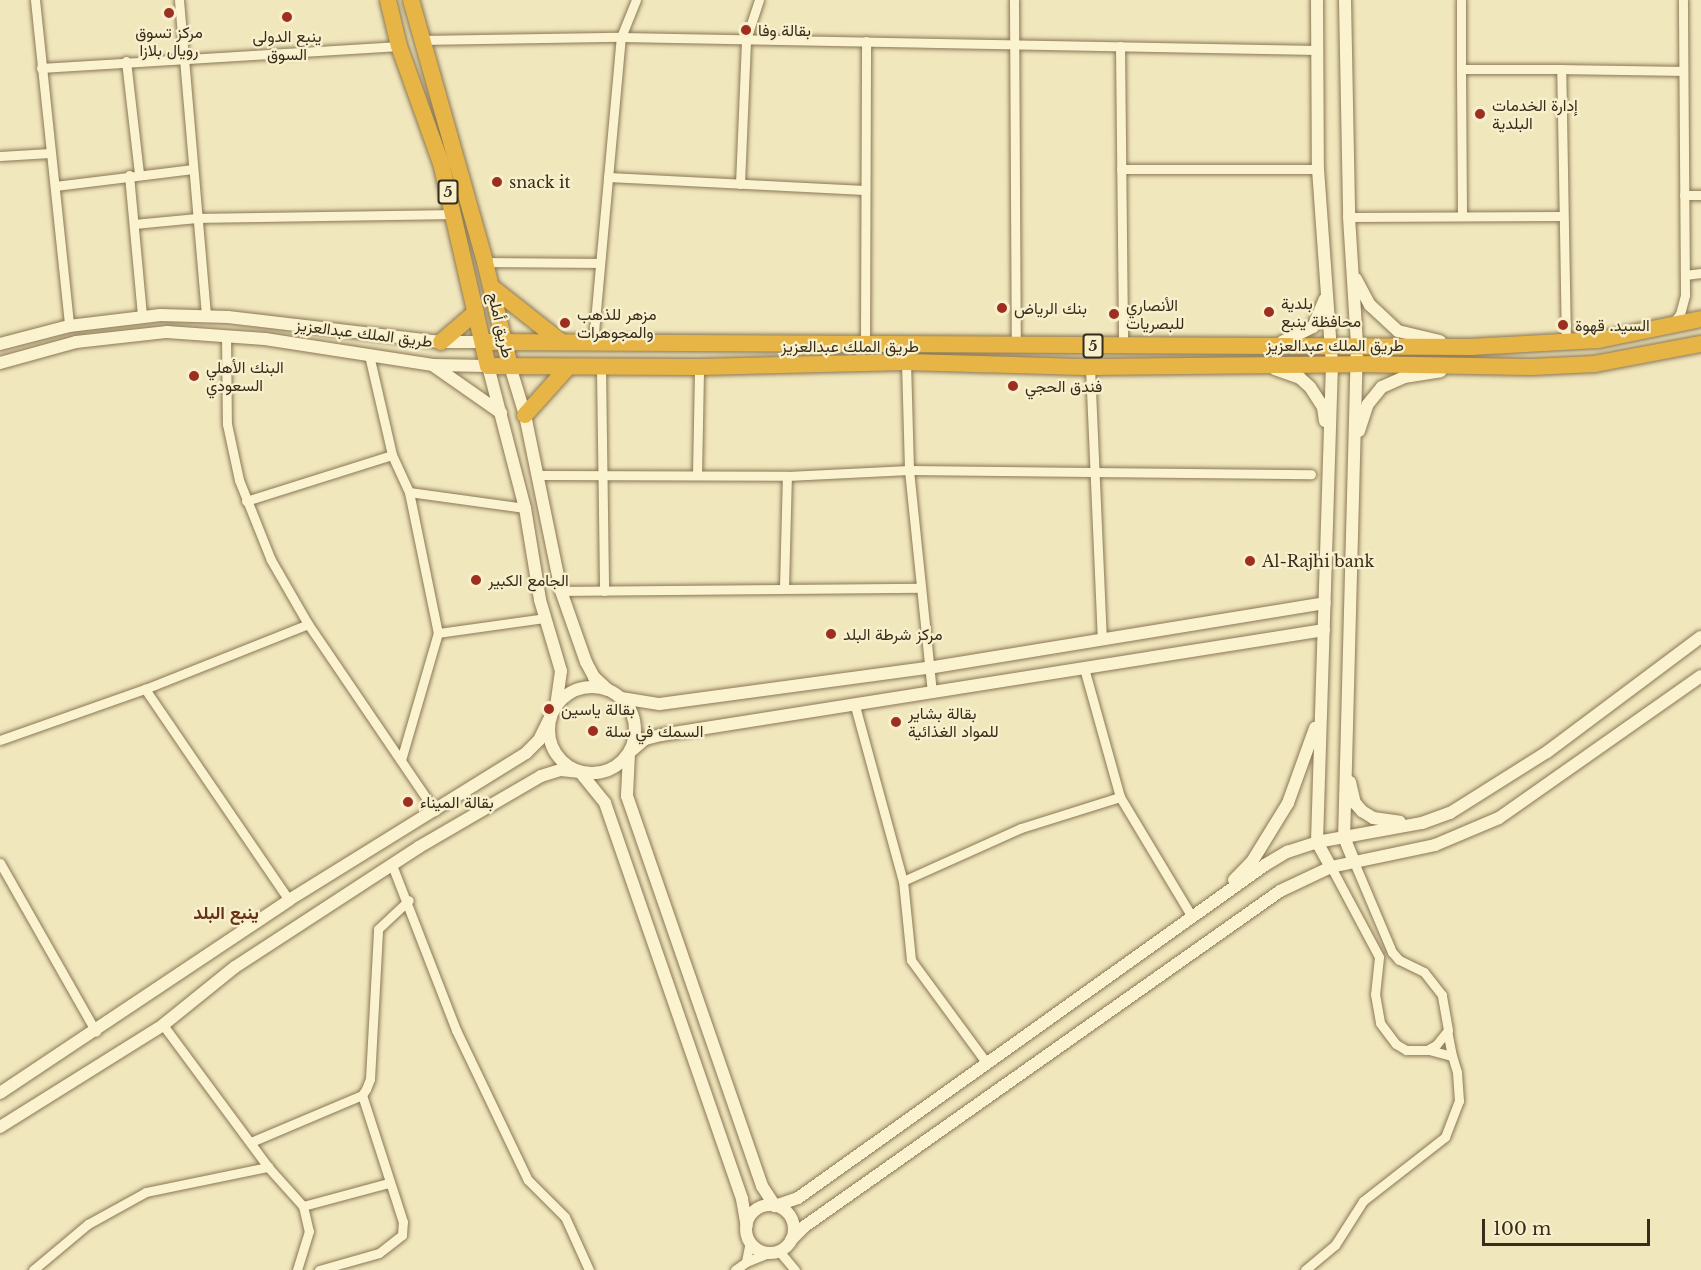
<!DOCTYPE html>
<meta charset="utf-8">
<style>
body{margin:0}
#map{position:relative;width:1701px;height:1270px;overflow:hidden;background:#f1e7bd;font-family:"Libre Baskerville",Vazirmatn,serif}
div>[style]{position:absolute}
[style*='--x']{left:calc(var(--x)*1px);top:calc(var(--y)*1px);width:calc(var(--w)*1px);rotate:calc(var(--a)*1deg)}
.roads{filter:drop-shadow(0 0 2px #8a7755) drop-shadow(0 0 2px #8a7755)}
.street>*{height:9px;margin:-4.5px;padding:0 4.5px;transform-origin:4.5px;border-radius:4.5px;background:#fbf3d0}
.secondary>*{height:12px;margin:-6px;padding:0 6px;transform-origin:6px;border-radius:6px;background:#fbf3d0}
.secondary>.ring{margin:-6px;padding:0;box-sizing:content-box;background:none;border:12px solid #fbf3d0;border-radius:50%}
.highway>*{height:16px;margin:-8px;padding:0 8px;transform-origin:8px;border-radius:8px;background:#e7b446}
.dots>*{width:16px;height:16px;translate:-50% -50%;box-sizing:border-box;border:3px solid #f8f0cd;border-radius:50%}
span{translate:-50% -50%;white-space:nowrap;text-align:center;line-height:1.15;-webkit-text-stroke:4.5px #f8f0cd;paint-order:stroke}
.shield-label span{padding:2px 4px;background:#f8f0cd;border:2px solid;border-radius:4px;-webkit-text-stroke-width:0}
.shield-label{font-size:15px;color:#382c1b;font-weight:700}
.poi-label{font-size:16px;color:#382c1b}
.left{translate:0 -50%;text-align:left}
.street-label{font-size:16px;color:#382c1b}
.neighbourhood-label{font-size:18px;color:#673117;font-weight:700}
.scale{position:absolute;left:1482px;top:1219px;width:168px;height:27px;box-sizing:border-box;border:3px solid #382c1b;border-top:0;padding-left:8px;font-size:18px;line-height:21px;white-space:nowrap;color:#382c1b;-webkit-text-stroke:4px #f8f0cd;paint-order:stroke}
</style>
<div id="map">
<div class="roads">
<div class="street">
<i style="--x:35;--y:0;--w:328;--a:84"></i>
<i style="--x:179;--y:0;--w:317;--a:85.1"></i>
<i style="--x:1014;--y:0;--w:346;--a:89.7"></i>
<i style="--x:420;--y:40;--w:201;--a:-0.9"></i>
<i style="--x:621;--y:37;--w:697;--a:1.07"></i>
<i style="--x:1120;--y:46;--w:301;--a:89.4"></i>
<i style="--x:126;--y:61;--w:114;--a:83.4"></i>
<i style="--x:41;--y:68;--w:359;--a:-3.5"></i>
<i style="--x:1461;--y:69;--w:69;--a:-90"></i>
<i style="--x:0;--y:156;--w:50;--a:-3.4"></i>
<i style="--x:1121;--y:169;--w:197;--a:0"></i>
<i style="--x:129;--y:175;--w:142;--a:84.7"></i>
<i style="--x:608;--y:177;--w:257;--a:2.9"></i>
<i style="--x:740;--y:184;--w:145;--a:-87.6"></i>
<i style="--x:746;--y:39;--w:41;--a:-71.6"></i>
<i style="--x:55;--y:186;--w:139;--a:-7"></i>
<i style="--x:1684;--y:195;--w:17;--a:0"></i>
<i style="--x:1462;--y:215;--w:146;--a:-90.4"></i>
<i style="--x:1461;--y:69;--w:100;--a:0"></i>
<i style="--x:1349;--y:217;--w:214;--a:-0.3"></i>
<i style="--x:134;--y:224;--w:63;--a:-5.4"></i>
<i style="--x:197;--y:218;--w:256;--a:-0.9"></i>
<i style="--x:485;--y:262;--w:115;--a:0.5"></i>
<i style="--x:1685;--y:275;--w:16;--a:-7"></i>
<i style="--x:1672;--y:324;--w:13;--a:-51"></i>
<i style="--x:1680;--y:314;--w:20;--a:-75"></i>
<i style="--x:1685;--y:295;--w:295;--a:-90.4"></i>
<i style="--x:226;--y:335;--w:89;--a:89.4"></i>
<i style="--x:227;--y:424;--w:57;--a:77.9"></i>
<i style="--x:239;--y:480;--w:86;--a:68.2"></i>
<i style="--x:271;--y:560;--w:74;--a:60"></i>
<i style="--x:308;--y:624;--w:226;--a:55.8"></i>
<i style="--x:593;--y:343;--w:307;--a:-84.8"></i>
<i style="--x:621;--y:37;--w:40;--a:-68"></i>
<i style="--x:1566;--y:343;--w:274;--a:-91"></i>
<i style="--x:1561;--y:69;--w:122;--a:0.9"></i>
<i style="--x:865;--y:346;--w:305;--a:-89.8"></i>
<i style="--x:369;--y:355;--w:103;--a:77"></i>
<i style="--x:906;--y:362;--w:108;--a:88.4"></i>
<i style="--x:909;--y:470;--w:224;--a:84.1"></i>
<i style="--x:1090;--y:367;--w:270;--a:87.5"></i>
<i style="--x:601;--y:368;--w:223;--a:89.2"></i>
<i style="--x:538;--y:475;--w:249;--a:0.2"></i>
<i style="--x:787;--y:476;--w:122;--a:-2.8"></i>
<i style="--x:909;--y:470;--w:402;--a:0.6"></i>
<i style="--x:697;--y:475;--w:108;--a:-88.9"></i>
<i style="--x:409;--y:492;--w:144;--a:78.4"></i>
<i style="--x:246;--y:501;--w:153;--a:-17.5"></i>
<i style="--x:392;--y:455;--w:41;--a:65.3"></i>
<i style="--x:409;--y:492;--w:117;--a:7.9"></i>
<i style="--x:784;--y:587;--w:111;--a:-88.5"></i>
<i style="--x:561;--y:591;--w:358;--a:-0.5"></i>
<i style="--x:1084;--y:668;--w:134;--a:74.4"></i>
<i style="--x:1120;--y:797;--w:140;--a:59"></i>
<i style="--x:145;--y:689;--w:255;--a:55.7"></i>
<i style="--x:855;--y:706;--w:181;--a:74.7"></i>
<i style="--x:903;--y:881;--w:79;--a:84.2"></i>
<i style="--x:911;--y:960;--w:127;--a:53.7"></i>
<i style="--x:0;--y:740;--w:154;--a:-19.4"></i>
<i style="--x:145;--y:689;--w:175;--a:-21.7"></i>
<i style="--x:401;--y:760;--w:132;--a:-73.8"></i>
<i style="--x:438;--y:633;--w:108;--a:-8"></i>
<i style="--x:0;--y:863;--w:194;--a:60.4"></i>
<i style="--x:392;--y:865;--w:177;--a:68.8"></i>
<i style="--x:456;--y:1030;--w:166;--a:64.4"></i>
<i style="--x:528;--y:1180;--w:52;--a:45"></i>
<i style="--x:565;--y:1217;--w:58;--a:65.6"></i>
<i style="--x:1331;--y:867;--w:102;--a:61.9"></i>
<i style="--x:1379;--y:957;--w:37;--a:96"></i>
<i style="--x:1375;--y:994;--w:29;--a:80"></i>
<i style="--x:1380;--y:1023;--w:26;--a:53"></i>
<i style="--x:1396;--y:1044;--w:12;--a:31"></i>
<i style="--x:1406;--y:1050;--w:21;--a:0"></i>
<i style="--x:1427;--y:1050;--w:10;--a:-29"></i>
<i style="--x:1436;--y:1045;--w:19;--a:-51"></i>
<i style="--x:1448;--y:1030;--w:36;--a:-100"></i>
<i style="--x:1442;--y:995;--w:29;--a:-128"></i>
<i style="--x:1424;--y:972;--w:28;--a:-154"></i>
<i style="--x:1399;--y:960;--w:11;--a:-131"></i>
<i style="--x:1392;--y:952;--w:98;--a:-112.9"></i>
<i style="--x:903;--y:881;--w:129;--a:-24.2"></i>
<i style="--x:1021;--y:828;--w:104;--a:-17.4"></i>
<i style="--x:163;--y:1025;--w:177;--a:53.5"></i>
<i style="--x:268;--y:1167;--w:52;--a:48.1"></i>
<i style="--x:303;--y:1206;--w:26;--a:77"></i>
<i style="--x:309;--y:1231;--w:41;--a:107.1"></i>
<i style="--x:1429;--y:1050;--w:24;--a:15"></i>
<i style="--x:1452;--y:1056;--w:25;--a:-101"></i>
<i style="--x:251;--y:1142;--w:121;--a:-22.9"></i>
<i style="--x:362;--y:1095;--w:7;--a:-56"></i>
<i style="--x:366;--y:1089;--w:11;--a:-68"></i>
<i style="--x:370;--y:1079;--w:150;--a:-86.9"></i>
<i style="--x:378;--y:929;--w:42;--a:-43.1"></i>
<i style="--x:303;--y:1206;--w:89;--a:-15"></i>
<i style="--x:750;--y:1241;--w:21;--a:101"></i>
<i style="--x:746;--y:1262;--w:24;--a:-22"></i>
<i style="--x:779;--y:1251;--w:25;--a:50"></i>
<i style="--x:33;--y:1270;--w:72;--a:-39.9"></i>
<i style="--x:88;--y:1224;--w:66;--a:-28.9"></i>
<i style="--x:146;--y:1192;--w:125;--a:-11.6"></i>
<i style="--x:319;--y:1270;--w:62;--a:-15.8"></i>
<i style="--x:379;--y:1253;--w:29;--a:-38"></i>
<i style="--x:402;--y:1235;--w:13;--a:-86"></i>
<i style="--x:403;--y:1222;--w:133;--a:-107.9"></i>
<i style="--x:735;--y:1270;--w:14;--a:-36"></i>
<i style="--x:1305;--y:1270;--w:39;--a:-40"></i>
<i style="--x:1335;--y:1245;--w:52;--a:-57.5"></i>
<i style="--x:1363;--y:1201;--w:104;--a:-38"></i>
<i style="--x:1445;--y:1137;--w:39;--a:-69"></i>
<i style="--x:1459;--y:1101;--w:29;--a:-94"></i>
<i style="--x:1457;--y:1072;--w:17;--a:-107"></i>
</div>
<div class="secondary">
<i style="--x:1317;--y:0;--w:169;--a:89.7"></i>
<i style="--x:1318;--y:169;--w:196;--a:85.9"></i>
<i style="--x:1332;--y:364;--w:478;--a:91.8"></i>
<i style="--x:1317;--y:842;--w:29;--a:61"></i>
<i style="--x:1345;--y:0;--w:217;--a:88.9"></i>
<i style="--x:1349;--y:217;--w:127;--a:86.4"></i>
<i style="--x:1357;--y:344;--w:493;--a:91.5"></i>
<i style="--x:1344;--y:837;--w:27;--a:68"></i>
<i style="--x:1356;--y:279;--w:30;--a:62"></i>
<i style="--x:1370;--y:305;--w:38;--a:43"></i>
<i style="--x:1398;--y:331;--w:43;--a:13.4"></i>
<i style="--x:1282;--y:342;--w:34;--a:-26"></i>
<i style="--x:1313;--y:327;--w:30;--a:-67"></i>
<i style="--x:0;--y:344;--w:71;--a:-14.6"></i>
<i style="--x:69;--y:326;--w:92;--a:-6.9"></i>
<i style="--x:160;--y:315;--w:68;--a:1.7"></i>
<i style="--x:228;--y:317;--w:214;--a:6.7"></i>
<i style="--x:441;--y:342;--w:42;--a:0"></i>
<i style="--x:0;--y:363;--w:79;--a:-15.4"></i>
<i style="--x:76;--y:342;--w:92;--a:-6.3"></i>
<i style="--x:167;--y:332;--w:98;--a:4.1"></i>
<i style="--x:265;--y:339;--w:170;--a:8.8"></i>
<i style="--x:433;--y:365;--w:55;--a:1"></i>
<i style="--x:488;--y:366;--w:147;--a:75.4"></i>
<i style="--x:525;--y:508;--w:93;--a:80.7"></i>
<i style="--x:540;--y:600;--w:74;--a:73.5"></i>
<i style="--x:561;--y:671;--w:34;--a:98"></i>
<i style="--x:434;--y:366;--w:82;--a:35"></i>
<i style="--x:510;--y:366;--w:51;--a:73"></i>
<i style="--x:525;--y:415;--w:180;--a:78.4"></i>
<i style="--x:561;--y:591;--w:75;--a:70.6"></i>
<i style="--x:586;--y:662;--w:17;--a:62"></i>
<i style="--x:594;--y:677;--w:19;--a:43"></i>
<i style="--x:1275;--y:369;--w:27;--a:20"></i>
<i style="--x:1300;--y:378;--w:13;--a:42"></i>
<i style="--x:1310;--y:387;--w:24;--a:57"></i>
<i style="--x:1323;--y:407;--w:14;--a:82"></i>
<i style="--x:1359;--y:431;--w:28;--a:-72"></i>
<i style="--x:1368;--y:404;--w:22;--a:-51"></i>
<i style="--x:1382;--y:387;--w:24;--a:-24"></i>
<i style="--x:1404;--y:377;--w:37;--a:-9"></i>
<i style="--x:1324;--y:630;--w:671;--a:171"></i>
<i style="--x:661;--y:735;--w:16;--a:166"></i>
<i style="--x:645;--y:739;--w:21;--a:139"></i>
<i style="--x:629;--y:753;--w:43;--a:92.7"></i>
<i style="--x:627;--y:796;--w:413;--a:70.9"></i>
<i style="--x:762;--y:1186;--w:24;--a:57"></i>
<i style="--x:775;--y:1206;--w:24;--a:-19"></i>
<i style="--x:798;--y:1198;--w:574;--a:-35.49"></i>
<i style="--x:1265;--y:865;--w:26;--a:-31"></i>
<i style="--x:1287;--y:852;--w:32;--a:-18"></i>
<i style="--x:1317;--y:842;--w:107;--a:-10.3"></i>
<i style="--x:1422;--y:823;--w:30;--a:-20"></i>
<i style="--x:1450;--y:813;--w:115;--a:-32.2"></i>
<i style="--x:1547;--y:752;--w:192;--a:-36.8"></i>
<i class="ring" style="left:549px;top:687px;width:74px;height:74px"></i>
<i style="--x:621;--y:698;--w:39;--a:9"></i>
<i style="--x:660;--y:704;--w:270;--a:-7.7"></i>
<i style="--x:928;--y:668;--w:402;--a:-9.3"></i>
<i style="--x:1350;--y:782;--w:22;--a:77"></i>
<i style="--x:1355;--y:803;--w:11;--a:49"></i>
<i style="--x:1362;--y:811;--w:13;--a:32"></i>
<i style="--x:1373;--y:818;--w:27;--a:8"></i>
<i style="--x:1234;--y:880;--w:28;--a:-46"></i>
<i style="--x:1253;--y:860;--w:67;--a:-58.4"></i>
<i style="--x:1288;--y:803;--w:80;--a:-70.2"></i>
<i style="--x:0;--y:1093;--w:348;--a:-33.7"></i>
<i style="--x:289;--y:900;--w:279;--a:-31.8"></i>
<i style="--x:526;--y:753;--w:18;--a:-45"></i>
<i style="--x:539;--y:740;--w:25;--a:-64"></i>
<i style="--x:0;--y:1127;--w:192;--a:-32"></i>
<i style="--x:163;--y:1025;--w:92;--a:-38.9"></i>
<i style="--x:235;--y:967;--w:220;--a:-33.1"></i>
<i style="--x:419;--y:847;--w:141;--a:-30.2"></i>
<i style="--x:541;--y:776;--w:21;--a:-17"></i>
<i style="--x:561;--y:770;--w:19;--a:6"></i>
<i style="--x:580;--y:772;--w:40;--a:51"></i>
<i style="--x:605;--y:803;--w:419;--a:70.9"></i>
<i style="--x:742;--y:1199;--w:27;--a:80"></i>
<i class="ring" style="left:746px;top:1205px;width:36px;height:36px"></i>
<i style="--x:791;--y:1240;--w:20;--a:-45"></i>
<i style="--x:805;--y:1226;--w:581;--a:-35.19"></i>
<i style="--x:1280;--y:891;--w:56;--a:-25.2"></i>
<i style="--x:1331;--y:867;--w:106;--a:-11.9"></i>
<i style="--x:1435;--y:845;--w:69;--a:-22.9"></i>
<i style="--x:1499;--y:818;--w:247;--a:-35.1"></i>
</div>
<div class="highway">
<i style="--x:388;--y:0;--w:47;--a:76.6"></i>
<i style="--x:399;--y:46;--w:124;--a:70.3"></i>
<i style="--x:441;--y:163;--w:208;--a:77"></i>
<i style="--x:488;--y:366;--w:211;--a:0.3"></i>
<i style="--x:699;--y:367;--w:207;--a:-1.4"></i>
<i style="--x:906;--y:362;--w:184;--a:1.6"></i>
<i style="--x:1090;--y:367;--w:266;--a:-0.6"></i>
<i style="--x:1356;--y:364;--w:175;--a:1"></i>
<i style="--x:1531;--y:367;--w:64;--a:-2.7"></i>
<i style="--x:1595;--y:364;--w:108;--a:-10.7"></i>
<i style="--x:411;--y:0;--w:272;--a:74.2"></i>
<i style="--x:485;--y:262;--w:107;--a:76.5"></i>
<i style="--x:493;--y:288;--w:85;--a:38.3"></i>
<i style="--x:441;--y:342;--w:46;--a:-40.6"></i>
<i style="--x:483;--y:342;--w:988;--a:0.29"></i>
<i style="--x:1471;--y:347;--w:127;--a:-3.2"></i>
<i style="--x:1598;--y:340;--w:105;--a:-11.5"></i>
<i style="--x:525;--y:415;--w:64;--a:-48.1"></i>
</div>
</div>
<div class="dots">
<i style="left:169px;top:13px;background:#9d2f21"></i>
<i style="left:287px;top:17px;background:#9d2f21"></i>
<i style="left:746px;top:30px;background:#9d2f21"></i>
<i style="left:1480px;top:114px;background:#9d2f21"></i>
<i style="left:497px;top:182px;background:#9d2f21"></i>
<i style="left:1002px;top:308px;background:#9d2f21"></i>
<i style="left:1269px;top:312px;background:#9d2f21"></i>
<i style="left:1114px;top:314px;background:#9d2f21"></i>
<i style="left:565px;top:323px;background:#9d2f21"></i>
<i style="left:1563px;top:325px;background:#9d2f21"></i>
<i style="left:194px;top:376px;background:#9d2f21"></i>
<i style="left:1013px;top:386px;background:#9d2f21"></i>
<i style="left:1250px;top:561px;background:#9d2f21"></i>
<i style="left:476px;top:580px;background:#9d2f21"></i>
<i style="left:831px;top:634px;background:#9d2f21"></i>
<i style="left:549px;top:709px;background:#9d2f21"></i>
<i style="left:896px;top:722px;background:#9d2f21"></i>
<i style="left:593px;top:731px;background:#9d2f21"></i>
<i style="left:408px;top:802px;background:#9d2f21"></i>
</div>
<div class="shield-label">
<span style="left:448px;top:192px">5</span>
<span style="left:1093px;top:346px">5</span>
</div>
<div class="poi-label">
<span class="left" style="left:758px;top:30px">بقالة وفا</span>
<span style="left:169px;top:41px">مركز تسوق<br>رويال بلازا</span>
<span style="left:287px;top:45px">ينبع الدولى<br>السوق</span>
<span class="left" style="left:1492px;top:114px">إدارة الخدمات<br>البلدية</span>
<span class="left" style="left:509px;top:182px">snack it</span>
<span class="left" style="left:1281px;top:312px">بلدية<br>محافظة ينبع</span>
<span class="left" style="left:1126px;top:314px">الأنصاري<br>للبصريات</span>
<span class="left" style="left:1014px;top:308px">بنك الرياض</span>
<span class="left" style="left:577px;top:323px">مزهر للذهب<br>والمجوهرات</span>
<span class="left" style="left:1575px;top:325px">السيد. قهوة</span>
<span class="left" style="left:206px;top:376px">البنك الأهلي<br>السعودي</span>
<span class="left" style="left:1025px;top:386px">فندق الحجي</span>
<span class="left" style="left:1262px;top:561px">Al-Rajhi bank</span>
<span class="left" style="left:488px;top:580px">الجامع الكبير</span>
<span class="left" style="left:843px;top:634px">مركز شرطة البلد</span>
<span class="left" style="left:561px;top:709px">بقالة ياسين</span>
<span class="left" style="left:908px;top:722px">بقالة بشاير<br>للمواد الغذائية</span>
<span class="left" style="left:605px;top:731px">السمك في سلة</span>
<span class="left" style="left:420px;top:802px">بقالة الميناء</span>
</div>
<div class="street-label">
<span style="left:501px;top:325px;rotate:77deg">طريق أملج</span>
<span style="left:364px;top:333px;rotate:7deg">طريق الملك عبدالعزيز</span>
<span style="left:1335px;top:345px">طريق الملك عبدالعزيز</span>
<span style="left:850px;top:346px">طريق الملك عبدالعزيز</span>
</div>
<div class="neighbourhood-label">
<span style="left:226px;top:913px">ينبع البلد</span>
</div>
<div class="scale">100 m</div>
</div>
